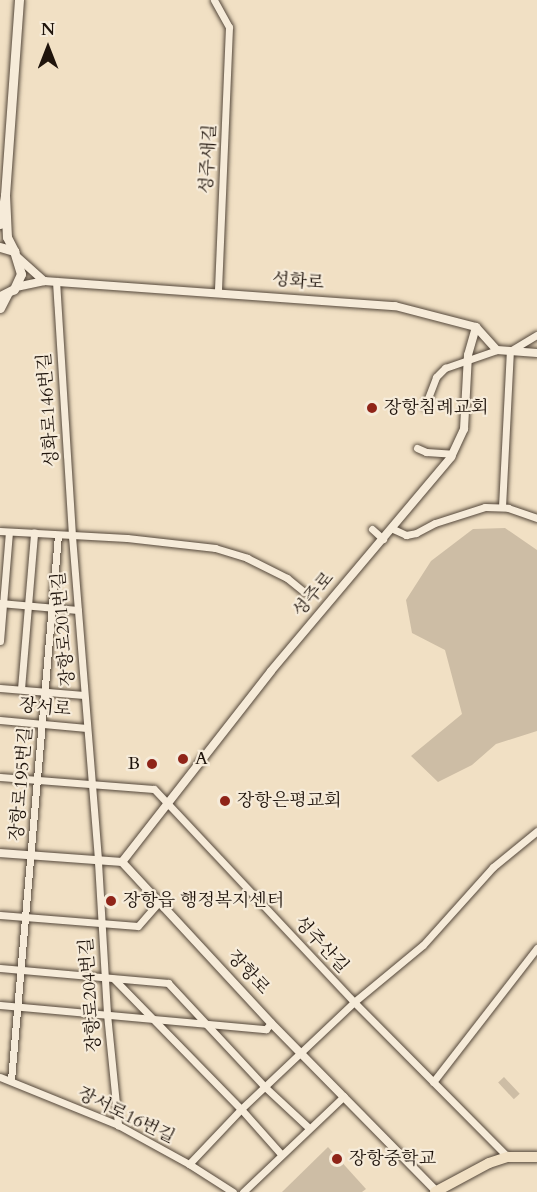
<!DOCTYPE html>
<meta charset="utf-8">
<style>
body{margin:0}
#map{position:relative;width:537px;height:1192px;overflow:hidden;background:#f1e0c4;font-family:Cardo,"Noto Serif KR",serif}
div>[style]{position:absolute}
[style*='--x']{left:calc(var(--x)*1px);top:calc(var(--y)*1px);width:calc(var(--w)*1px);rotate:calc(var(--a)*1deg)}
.green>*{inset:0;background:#cdbda5;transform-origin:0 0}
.roads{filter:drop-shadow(0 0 2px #54473a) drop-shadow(0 0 2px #54473a)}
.minor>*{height:7px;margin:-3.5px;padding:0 3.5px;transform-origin:3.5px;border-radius:3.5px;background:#f6ebd9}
.tertiary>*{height:8px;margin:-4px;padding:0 4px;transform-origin:4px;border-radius:4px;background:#f6ebd9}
.secondary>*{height:9px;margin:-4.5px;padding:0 4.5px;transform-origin:4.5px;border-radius:4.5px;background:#f6ebd9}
.primary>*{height:10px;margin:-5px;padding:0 5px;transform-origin:5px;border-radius:5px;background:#f1e0c4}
.dots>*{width:16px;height:16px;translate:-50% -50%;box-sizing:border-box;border:3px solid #f6ebd9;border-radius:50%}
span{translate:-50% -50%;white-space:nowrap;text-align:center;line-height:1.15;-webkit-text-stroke:4.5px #f6ebd9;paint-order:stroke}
.street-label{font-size:18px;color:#1f140c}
.poi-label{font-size:18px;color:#1f140c}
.left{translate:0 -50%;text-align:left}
.right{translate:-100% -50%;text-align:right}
.north{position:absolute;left:18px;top:18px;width:60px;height:60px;-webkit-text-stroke:4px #f6ebd9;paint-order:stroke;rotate:0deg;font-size:16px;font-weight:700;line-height:24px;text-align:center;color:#1f140c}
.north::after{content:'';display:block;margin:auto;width:21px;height:27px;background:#1f140c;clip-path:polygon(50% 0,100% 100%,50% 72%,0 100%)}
</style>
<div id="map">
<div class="green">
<i style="clip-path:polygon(505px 528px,537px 550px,537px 731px,496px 744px,472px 765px,438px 782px,411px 756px,462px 714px,445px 650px,412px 633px,406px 600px,431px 561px,473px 529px)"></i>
<i style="left:504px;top:1077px;width:23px;height:8px;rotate:47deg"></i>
<i style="clip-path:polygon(328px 1147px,366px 1189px,362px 1192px,282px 1192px)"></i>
</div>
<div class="roads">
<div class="minor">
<i style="--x:214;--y:0;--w:31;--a:61"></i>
<i style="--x:229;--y:27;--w:266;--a:92.4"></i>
<i style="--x:56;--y:281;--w:256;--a:86.4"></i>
<i style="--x:72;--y:536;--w:327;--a:85.4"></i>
<i style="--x:98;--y:862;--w:152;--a:86.6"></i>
<i style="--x:107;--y:1014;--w:112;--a:84.3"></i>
<i style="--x:425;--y:406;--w:31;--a:-69"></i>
<i style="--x:436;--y:377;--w:13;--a:-45"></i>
<i style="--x:445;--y:368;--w:55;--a:-19.1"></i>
<i style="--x:417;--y:448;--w:10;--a:24"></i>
<i style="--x:426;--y:452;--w:26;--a:4"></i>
<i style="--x:502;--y:507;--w:156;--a:-87.1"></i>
<i style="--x:510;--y:351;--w:31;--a:-31"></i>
<i style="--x:391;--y:528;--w:17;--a:25"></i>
<i style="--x:406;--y:535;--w:10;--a:-11"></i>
<i style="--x:416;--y:533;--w:21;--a:-28"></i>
<i style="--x:435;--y:523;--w:52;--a:-17.7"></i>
<i style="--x:485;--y:507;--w:23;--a:2"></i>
<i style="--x:508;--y:508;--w:31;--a:19"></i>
<i style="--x:372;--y:529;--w:15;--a:42"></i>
<i style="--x:0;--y:531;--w:127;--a:3.2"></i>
<i style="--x:127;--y:538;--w:89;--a:6.5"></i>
<i style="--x:215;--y:548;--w:34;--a:17"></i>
<i style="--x:247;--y:558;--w:45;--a:26.6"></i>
<i style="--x:287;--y:578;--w:22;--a:39"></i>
<i style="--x:0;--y:603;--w:78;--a:5.1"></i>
<i style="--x:0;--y:641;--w:109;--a:-85.3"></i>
<i style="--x:0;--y:688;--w:84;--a:4.8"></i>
<i style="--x:21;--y:689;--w:157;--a:-85.2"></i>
<i style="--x:0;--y:720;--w:87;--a:5.3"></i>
<i style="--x:0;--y:777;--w:154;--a:4.5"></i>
<i style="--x:154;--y:789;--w:292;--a:46.8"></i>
<i style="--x:354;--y:1002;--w:218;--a:45.2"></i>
<i style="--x:0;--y:915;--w:138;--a:4.6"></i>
<i style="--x:138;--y:926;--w:32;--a:-49"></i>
<i style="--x:0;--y:968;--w:169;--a:5.1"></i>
<i style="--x:168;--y:983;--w:142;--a:47"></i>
<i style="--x:265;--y:1087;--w:60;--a:43"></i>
<i style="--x:114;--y:979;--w:182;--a:45.7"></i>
<i style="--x:241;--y:1109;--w:60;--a:48.4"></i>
<i style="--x:0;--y:1005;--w:267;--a:5.2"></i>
<i style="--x:266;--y:1029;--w:8;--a:-50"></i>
<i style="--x:0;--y:1077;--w:127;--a:22.1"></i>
<i style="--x:118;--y:1125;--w:81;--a:28.8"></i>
<i style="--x:189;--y:1164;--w:52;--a:32.5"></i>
<i style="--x:11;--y:1080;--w:547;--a:-85.07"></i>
<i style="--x:433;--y:1082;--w:170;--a:-52.2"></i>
<i style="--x:189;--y:1164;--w:76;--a:-46.6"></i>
<i style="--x:241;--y:1109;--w:156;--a:-43.4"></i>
<i style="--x:354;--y:1002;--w:89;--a:-39.6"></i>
<i style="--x:423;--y:945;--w:105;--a:-48.1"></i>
<i style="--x:493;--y:867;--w:57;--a:-39.3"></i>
<i style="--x:243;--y:1192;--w:139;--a:-43.5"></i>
</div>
<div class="tertiary">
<i style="--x:44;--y:281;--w:352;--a:4.1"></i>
<i style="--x:395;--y:306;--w:84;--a:14.5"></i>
<i style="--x:476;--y:327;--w:31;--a:48"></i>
<i style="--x:497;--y:350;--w:40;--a:4.3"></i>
<i style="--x:16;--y:287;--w:29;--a:-12"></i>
<i style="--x:44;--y:281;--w:36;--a:-138"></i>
<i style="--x:0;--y:853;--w:122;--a:4.2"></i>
<i style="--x:122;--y:862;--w:219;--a:47.2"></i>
<i style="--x:271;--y:1023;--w:237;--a:45.5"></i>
<i style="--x:122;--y:862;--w:242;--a:-52"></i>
<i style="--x:271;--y:671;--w:280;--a:-49.9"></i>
<i style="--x:451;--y:457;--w:31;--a:-65"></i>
<i style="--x:464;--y:429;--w:74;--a:-86.9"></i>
<i style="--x:468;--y:355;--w:29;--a:-74"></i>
</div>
<div class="secondary">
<i style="--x:5;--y:195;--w:196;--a:-85.9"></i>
<i style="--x:0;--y:224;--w:29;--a:-80"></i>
<i style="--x:5;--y:195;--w:42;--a:87.3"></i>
<i style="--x:7;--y:237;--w:16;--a:63"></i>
<i style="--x:0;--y:247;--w:15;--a:16"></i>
<i style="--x:14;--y:251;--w:24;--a:73"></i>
<i style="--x:21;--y:274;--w:17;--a:115"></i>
<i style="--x:14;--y:289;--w:16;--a:153"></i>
<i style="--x:0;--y:308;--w:16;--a:-63"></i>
</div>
<div class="primary">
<i style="--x:435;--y:1192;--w:61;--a:-28.2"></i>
<i style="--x:489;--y:1163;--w:20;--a:-18"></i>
<i style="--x:508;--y:1157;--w:29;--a:0"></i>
</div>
</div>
<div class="dots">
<i style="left:372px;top:408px;background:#8f2418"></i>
<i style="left:183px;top:759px;background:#8f2418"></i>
<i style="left:152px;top:764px;background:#8f2418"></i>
<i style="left:225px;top:801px;background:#8f2418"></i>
<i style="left:111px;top:901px;background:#8f2418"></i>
<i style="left:337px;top:1159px;background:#8f2418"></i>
</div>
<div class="street-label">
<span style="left:209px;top:159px;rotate:-87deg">성주새길</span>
<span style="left:298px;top:282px;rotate:4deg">성화로</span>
<span style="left:49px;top:410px;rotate:-94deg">성화로146번길</span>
<span style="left:314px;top:595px;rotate:-50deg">성주로</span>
<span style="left:64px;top:629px;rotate:-95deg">장항로201번길</span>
<span style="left:45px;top:708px;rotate:5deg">장서로</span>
<span style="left:22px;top:784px;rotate:-85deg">장항로195번길</span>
<span style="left:321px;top:945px;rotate:47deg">성주산길</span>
<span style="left:248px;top:973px;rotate:47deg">장항로</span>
<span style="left:91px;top:995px;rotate:-94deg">장항로204번길</span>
<span style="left:126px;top:1116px;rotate:26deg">장서로16번길</span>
</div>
<div class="poi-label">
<span class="left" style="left:384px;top:408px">장항침례교회</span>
<span class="left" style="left:195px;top:759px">A</span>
<span class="right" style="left:140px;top:764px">B</span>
<span class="left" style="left:237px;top:801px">장항은평교회</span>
<span class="left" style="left:123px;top:901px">장항읍 행정복지센터</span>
<span class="left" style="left:349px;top:1159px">장항중학교</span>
</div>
<div class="north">N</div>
</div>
